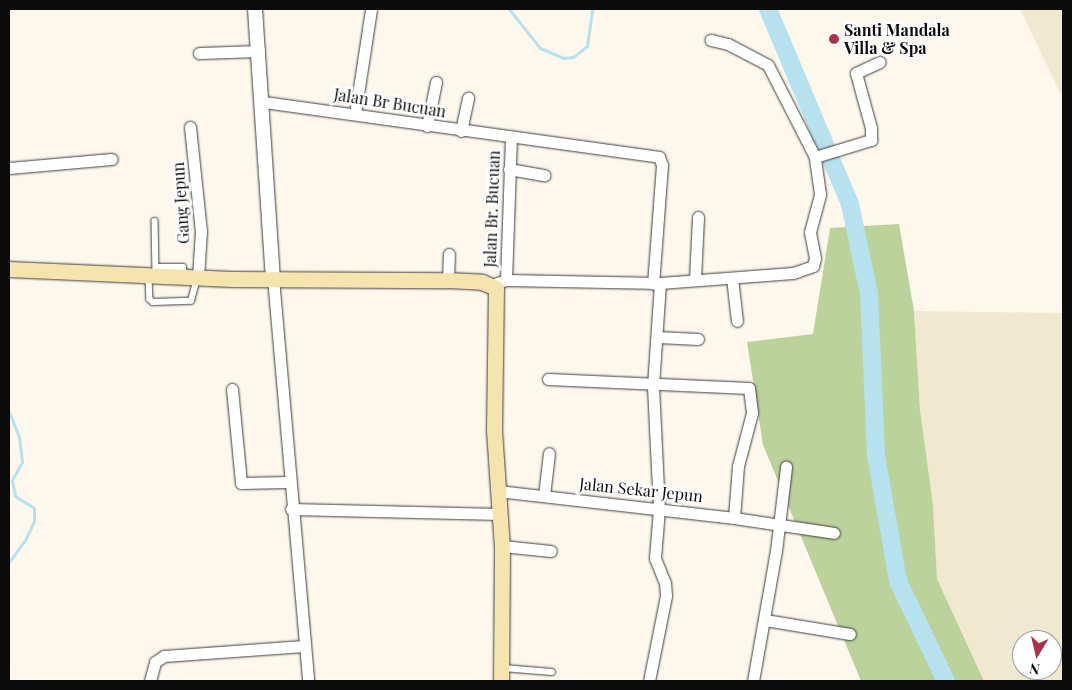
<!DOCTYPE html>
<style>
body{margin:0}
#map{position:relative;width:1072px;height:690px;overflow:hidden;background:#fdf7ec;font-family:"Playfair Display",serif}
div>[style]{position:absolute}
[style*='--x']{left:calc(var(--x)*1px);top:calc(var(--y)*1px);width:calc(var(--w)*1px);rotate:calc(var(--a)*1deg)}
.farmland>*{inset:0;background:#f0e8cf}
.forest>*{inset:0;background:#bbd29b}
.stream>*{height:3px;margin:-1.5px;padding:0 1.5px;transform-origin:1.5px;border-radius:1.5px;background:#b6e1ef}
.river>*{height:18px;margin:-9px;padding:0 9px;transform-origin:9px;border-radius:9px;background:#b6e1ef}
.roads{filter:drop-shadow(0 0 1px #3e3e3e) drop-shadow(0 0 1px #3e3e3e)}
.service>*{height:5.5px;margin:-2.75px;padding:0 2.75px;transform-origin:2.75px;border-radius:2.75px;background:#fff}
.minor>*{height:11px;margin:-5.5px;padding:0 5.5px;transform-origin:5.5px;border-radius:5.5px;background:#fff}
.tertiary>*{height:14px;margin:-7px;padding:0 7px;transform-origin:7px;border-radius:7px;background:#fff}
.secondary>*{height:15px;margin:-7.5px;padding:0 7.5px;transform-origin:7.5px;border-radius:7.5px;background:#f6e4ae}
.dots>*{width:14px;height:14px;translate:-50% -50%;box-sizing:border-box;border:2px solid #fff;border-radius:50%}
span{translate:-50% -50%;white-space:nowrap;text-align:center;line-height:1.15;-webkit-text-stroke:5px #fff;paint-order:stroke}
.poi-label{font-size:16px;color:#0b0b0b;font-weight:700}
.left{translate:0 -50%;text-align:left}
.street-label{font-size:16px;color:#0b0b0b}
.frame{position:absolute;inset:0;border:10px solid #0b0b0b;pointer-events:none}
.north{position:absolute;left:1012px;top:630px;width:50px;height:50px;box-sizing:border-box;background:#fff;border:1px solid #9d9d9d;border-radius:50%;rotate:189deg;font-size:14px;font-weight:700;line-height:20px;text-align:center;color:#0b0b0b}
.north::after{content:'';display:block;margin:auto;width:18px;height:22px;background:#ab3349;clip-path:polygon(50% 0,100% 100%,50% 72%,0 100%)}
</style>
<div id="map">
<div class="farmland">
<i style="clip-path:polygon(1020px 9px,1063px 9px,1063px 99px)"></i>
<i style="clip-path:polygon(evenodd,914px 311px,1063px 313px,1063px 681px,984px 681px,937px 579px,933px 505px,920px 411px,914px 311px,1022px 640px,1052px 640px,1052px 670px,1022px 670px,1022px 640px)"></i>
</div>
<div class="forest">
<i style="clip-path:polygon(899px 224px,914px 311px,920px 410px,933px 505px,937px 579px,984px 681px,861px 681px,763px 445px,747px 342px,813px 334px,830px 228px)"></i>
</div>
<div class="stream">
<i style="--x:509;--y:9;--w:50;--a:51.5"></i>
<i style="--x:540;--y:48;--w:26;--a:23"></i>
<i style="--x:564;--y:58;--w:9;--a:-6"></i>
<i style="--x:573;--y:57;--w:18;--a:-38"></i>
<i style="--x:587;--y:46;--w:37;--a:-82"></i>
<i style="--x:9;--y:412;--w:27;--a:68"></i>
<i style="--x:19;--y:437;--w:25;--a:83"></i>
<i style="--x:22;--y:462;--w:21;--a:119"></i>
<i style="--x:12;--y:480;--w:16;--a:79"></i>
<i style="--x:15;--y:496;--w:22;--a:32"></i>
<i style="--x:34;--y:508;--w:13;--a:90"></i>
<i style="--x:34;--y:521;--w:21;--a:115"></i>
<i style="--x:25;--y:540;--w:27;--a:126"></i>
</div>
<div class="river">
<i style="--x:768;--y:9;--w:212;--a:67.2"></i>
<i style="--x:850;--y:204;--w:92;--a:78.1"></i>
<i style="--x:869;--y:294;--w:161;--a:87.5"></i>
<i style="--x:876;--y:455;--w:128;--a:80.1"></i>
<i style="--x:898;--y:581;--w:111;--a:64.4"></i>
</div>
<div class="roads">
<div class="service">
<i style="--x:155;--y:221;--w:53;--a:88.9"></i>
<i style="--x:156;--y:267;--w:27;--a:0"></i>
<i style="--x:183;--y:267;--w:10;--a:73"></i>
<i style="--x:149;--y:276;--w:23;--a:88"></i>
<i style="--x:150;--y:299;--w:4;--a:45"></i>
<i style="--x:153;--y:302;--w:38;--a:-2"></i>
<i style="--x:191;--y:301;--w:23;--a:-75"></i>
<i style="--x:503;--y:668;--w:49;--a:4.7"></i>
</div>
<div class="minor">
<i style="--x:199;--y:53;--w:60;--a:-1.9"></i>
<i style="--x:264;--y:102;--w:399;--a:7.9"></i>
<i style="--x:659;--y:157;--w:9;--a:69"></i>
<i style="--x:662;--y:165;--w:119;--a:94.3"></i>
<i style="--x:355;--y:114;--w:106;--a:-81.3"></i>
<i style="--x:427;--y:126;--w:45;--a:-78.4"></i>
<i style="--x:190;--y:127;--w:105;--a:84"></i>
<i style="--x:201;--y:231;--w:46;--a:93.7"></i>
<i style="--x:461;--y:131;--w:34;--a:-78"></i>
<i style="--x:815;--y:157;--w:59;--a:-16.9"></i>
<i style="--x:871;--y:140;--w:12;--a:-90"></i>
<i style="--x:871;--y:128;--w:57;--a:-105.3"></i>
<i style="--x:856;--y:73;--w:26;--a:-25"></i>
<i style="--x:9;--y:168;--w:103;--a:-5"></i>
<i style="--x:509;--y:169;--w:36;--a:10"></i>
<i style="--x:273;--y:278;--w:405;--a:85"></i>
<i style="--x:732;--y:278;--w:43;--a:83.4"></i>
<i style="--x:695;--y:279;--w:62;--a:-87.2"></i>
<i style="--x:448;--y:280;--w:26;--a:-88"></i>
<i style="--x:506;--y:280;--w:142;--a:-88"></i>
<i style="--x:492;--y:285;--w:15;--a:-20"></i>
<i style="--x:506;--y:280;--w:154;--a:1.1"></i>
<i style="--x:660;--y:283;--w:133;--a:-4.3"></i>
<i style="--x:793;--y:273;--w:21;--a:-19"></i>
<i style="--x:813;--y:266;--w:8;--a:-76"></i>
<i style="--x:815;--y:258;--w:26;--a:-101"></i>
<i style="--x:810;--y:232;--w:39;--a:-75"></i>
<i style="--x:820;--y:194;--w:37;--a:-98"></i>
<i style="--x:815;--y:157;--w:103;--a:-117.1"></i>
<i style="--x:768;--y:65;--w:45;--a:-152.3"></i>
<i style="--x:728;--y:44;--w:18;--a:-167"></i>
<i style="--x:657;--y:337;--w:41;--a:2.8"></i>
<i style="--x:548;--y:379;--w:201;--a:2.6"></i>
<i style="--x:749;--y:388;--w:25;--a:83"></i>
<i style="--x:752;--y:413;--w:55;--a:104.8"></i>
<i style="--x:738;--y:466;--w:52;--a:94.4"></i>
<i style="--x:232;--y:389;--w:94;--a:84.5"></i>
<i style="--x:241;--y:483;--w:47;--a:-1.2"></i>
<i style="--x:498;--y:491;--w:238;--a:6.5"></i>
<i style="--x:734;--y:518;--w:101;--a:8.5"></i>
<i style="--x:544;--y:496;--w:43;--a:-83.4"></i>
<i style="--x:291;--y:509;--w:209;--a:1.4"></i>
<i style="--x:502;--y:546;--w:49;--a:5.8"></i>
<i style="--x:765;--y:620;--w:86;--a:9.4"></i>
<i style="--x:150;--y:681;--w:20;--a:-75"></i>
<i style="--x:155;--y:662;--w:11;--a:-34"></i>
<i style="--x:164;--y:656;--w:140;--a:-4.1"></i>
<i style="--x:649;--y:681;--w:87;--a:-78.7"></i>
<i style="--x:666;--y:596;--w:13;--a:-94"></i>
<i style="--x:665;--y:583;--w:27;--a:-112"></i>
<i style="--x:655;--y:558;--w:49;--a:-85.3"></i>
<i style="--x:659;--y:509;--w:123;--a:-92.8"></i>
<i style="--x:653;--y:386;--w:103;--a:-86.1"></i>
<i style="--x:753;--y:681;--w:132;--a:-80"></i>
<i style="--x:776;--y:551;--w:85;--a:-83.2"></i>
</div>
<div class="tertiary">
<i style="--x:255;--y:9;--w:270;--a:86.2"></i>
</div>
<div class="secondary">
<i style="--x:9;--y:269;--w:223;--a:2.6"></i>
<i style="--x:232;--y:279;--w:216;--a:0.3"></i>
<i style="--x:448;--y:280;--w:34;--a:3"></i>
<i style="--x:482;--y:282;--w:15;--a:23"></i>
<i style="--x:496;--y:288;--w:142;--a:90.8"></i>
<i style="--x:494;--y:430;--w:116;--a:86.1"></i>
<i style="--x:502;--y:546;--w:135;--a:90.4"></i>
</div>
</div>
<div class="dots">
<i style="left:834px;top:39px;background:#ab3349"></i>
</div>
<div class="poi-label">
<span class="left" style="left:844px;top:39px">Santi Mandala<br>Villa &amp; Spa</span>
</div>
<div class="street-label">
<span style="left:390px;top:103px;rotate:9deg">Jalan Br Bucuan</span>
<span style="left:181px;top:203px;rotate:-94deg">Gang Jepun</span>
<span style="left:492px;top:209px;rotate:-88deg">Jalan Br. Bucuan</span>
<span style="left:641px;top:490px;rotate:6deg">Jalan Sekar Jepun</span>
</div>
<div class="frame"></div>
<div class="north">N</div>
</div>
